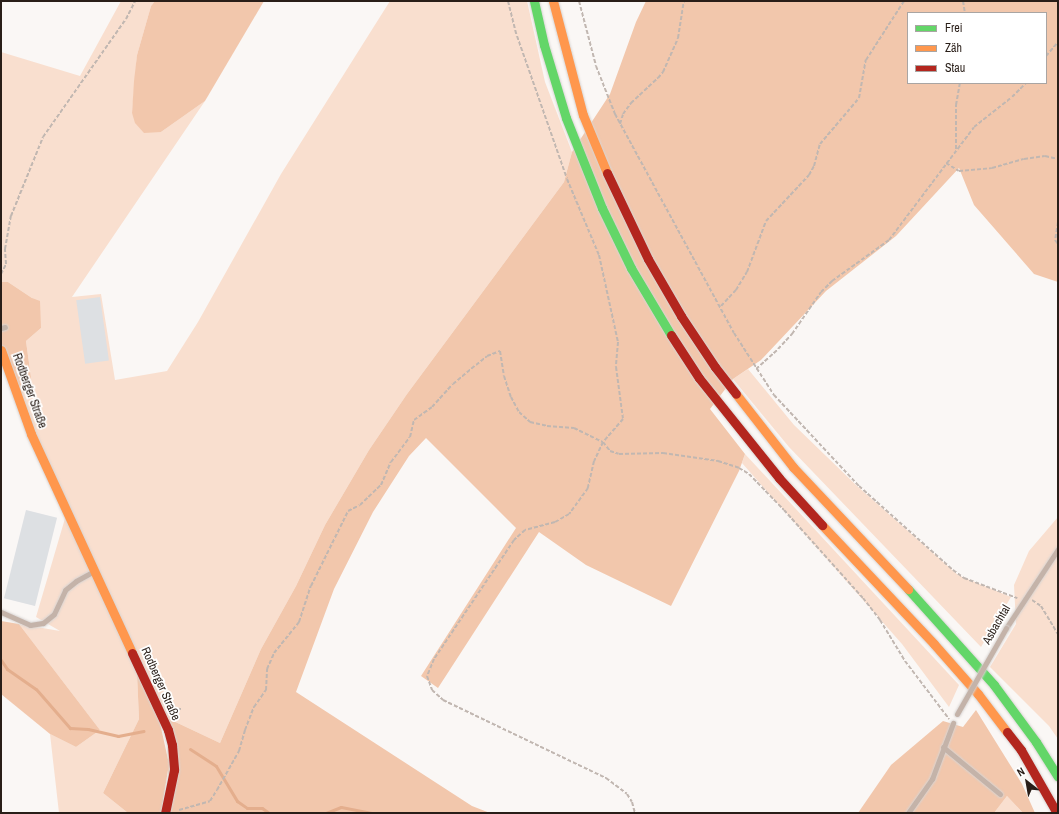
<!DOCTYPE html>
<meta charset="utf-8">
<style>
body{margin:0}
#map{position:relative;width:1059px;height:814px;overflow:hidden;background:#faf7f5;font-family:"Archivo Narrow",sans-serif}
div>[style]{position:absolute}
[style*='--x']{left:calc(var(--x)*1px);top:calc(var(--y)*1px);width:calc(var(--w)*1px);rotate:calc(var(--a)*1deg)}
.green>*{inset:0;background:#f9dfcf}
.forest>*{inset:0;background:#f2c7ac}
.stream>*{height:3px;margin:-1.5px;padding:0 1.5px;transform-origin:1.5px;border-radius:1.5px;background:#e4ae8d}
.building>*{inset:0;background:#dde0e3;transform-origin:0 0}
.path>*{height:2px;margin-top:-1px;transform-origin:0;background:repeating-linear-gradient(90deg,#c1b7b1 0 4px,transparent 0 6px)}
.roads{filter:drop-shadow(0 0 1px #d8d4d2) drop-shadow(0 0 1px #d8d4d2)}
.lane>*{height:5px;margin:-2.5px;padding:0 2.5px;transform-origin:2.5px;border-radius:2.5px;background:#c4b3a9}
.fast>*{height:9px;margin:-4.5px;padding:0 4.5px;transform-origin:4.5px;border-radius:4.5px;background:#63d668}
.slow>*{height:9px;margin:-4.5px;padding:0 4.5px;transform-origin:4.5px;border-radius:4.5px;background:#ff974d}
.jam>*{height:9px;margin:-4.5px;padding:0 4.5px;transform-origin:4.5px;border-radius:4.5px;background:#b3261e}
.bridges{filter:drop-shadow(0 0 1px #d8d4d2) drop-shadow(0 0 1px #d8d4d2)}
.lane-bridge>*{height:5px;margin:-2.5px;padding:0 2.5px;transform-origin:2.5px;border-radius:2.5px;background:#c4b3a9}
span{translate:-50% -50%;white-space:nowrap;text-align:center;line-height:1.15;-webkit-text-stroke:3.5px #fff;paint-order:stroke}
.street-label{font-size:12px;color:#291e18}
.frame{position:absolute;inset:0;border:2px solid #291e18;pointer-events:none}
.legend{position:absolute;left:907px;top:12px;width:140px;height:72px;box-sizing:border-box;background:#fff;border:1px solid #a9a5a3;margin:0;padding:5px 7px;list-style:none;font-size:12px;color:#291e18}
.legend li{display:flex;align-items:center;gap:8px;height:20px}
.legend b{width:20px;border:1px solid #a9a5a3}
.north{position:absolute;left:1007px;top:762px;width:40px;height:40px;-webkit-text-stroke:3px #fff;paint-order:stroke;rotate:329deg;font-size:11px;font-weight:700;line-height:16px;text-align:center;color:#291e18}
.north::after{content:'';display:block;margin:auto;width:14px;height:18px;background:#291e18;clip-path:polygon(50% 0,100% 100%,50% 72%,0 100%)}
</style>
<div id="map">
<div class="green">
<i style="clip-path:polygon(121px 1px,155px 1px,151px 6px,137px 55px,132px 113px,161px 132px,205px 101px,72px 297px,101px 294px,115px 380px,167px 371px,198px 322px,281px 174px,390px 1px,527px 1px,545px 82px,572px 152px,564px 182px,407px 394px,369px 450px,325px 525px,296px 586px,261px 649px,220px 743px,167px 718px,17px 393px,33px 392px,26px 341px,41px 328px,32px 298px,8px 282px,1px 282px,1px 52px,80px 76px)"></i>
<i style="clip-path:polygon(748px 369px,794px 425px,856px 485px,958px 575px,1011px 597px,981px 647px,789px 447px,733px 379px)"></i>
<i style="clip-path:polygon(745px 454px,959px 685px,949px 707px,902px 644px,742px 463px)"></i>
<i style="clip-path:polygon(66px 515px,137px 674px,139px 719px,103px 793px,128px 813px,59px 813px,50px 734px,76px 747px,100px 730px,19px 624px,60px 631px,36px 617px)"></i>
<i style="clip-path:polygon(1058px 517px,1058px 739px,1049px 726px,990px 667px,1016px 624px,1014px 585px,1029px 551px)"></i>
<i style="clip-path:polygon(1007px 796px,1023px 813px,994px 813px)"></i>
</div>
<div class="forest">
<i style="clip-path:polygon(155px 1px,264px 1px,205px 101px,161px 132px,144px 133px,135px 123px,132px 113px,134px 81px,137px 55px,151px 6px)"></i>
<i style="clip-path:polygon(evenodd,646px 1px,1058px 1px,1058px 282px,1034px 274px,974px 205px,959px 168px,896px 236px,826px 291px,761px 360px,733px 379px,710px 409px,745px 454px,739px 471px,671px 606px,586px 565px,539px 532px,438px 688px,421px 676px,516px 528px,426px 438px,409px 456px,373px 512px,334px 589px,296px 692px,472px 806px,490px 813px,169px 813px,167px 718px,220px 743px,261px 649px,296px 586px,325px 525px,369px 450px,407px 394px,564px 182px,572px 152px,610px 94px,636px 22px,646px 1px,908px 13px,1046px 13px,1046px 83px,908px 83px,908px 13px)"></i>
<i style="clip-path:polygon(1px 282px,8px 282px,32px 298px,40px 301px,41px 328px,26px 341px,33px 392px,17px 393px,12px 381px,1px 343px)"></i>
<i style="clip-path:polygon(1px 621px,19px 624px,100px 730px,76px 747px,50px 734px,1px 694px)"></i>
<i style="clip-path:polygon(137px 674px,160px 723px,169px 764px,161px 813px,128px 813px,103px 793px,139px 719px)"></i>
<i style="clip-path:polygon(976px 710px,1022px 784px,1035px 813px,1023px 813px,1007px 796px,994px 813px,858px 813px,891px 765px,943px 721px,963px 727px)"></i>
</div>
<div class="stream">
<i style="--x:1;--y:660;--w:11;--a:56"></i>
<i style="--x:7;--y:669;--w:35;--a:35"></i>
<i style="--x:36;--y:689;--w:52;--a:48.9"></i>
<i style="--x:70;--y:728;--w:18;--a:3"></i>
<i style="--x:88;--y:729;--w:31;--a:13"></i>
<i style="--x:118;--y:736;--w:26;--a:-11"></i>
<i style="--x:190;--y:749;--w:31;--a:33"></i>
<i style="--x:216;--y:766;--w:41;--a:59"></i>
<i style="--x:237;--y:801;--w:12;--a:35"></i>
<i style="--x:247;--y:808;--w:15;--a:0"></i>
<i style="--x:262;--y:808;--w:9;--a:36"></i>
<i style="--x:326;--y:813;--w:16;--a:-22"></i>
<i style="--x:341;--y:807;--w:31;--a:11"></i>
</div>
<div class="building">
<i style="left:100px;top:297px;width:64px;height:24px;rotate:82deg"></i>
<i style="left:26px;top:510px;width:32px;height:91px;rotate:14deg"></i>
</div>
<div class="path">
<i style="--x:508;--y:1;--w:36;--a:76"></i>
<i style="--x:517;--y:36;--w:151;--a:70.7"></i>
<i style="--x:567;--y:179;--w:82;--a:67.2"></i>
<i style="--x:599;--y:255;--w:89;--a:77.7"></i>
<i style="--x:618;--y:342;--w:25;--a:95"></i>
<i style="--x:616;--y:367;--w:52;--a:82.3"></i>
<i style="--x:623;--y:419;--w:30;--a:131"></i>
<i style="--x:603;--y:442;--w:21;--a:115"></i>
<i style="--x:594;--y:461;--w:28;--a:103"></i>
<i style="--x:588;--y:488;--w:32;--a:126"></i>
<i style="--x:569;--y:514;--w:16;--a:150"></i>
<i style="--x:555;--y:522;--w:31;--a:165"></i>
<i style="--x:525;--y:530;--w:15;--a:138"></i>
<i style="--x:514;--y:540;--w:143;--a:123.9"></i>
<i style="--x:434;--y:659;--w:18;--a:112"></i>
<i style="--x:427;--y:676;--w:15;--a:70"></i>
<i style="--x:432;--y:690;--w:15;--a:42"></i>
<i style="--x:443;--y:700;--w:181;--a:25.6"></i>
<i style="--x:606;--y:778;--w:26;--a:37"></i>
<i style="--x:627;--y:794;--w:9;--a:58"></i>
<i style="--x:632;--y:802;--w:11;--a:75"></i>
<i style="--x:579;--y:1;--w:67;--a:75.3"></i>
<i style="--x:596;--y:66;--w:52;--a:68.4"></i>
<i style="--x:615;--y:114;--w:249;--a:61.5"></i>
<i style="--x:734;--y:333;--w:74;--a:57.2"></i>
<i style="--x:774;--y:395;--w:125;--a:47"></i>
<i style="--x:859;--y:486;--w:126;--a:41.8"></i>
<i style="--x:953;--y:570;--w:14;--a:36"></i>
<i style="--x:964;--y:578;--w:57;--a:20.7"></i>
<i style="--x:963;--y:1;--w:12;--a:81"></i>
<i style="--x:1046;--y:56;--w:18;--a:-49"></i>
<i style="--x:620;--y:124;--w:10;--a:-73"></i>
<i style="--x:623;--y:114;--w:14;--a:-54"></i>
<i style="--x:631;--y:103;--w:37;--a:-43"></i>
<i style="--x:658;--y:78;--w:8;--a:-50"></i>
<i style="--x:663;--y:72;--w:37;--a:-66"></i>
<i style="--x:678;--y:38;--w:37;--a:-81"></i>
<i style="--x:956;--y:149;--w:44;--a:-90"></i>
<i style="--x:956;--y:105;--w:22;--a:-80"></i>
<i style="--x:946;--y:163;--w:15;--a:32"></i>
<i style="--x:959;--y:171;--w:33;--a:-5"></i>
<i style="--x:992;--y:168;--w:33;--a:-16"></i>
<i style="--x:1024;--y:159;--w:21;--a:-8"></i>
<i style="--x:1045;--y:156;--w:13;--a:13"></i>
<i style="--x:1058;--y:222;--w:18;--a:99"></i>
<i style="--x:1055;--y:240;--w:5;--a:53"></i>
<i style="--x:1;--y:274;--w:11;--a:-63"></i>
<i style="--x:6;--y:264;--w:15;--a:-94"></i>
<i style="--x:5;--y:249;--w:34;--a:-80"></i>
<i style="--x:11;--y:216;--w:85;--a:-67.9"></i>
<i style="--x:43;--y:137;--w:144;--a:-54.9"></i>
<i style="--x:126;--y:19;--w:20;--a:-63"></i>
<i style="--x:721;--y:306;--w:22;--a:-47"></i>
<i style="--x:736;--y:290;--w:21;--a:-59"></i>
<i style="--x:747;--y:272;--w:54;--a:-69.6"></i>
<i style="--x:766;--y:221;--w:63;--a:-46.9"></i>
<i style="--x:809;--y:175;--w:10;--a:-61"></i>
<i style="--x:814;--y:166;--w:23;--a:-75"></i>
<i style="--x:820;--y:144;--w:60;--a:-49.7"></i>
<i style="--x:859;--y:98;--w:39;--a:-80"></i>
<i style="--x:866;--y:60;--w:70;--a:-57.2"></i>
<i style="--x:756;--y:369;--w:30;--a:-42"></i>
<i style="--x:778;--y:349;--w:21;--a:-47"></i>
<i style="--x:792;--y:334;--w:51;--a:-55.4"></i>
<i style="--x:821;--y:292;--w:16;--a:-45"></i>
<i style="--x:832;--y:281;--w:70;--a:-35.7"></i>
<i style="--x:889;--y:240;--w:141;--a:-53"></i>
<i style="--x:974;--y:127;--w:48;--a:-38.3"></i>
<i style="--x:1012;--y:97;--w:20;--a:-45"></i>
<i style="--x:1032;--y:600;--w:11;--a:34"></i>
<i style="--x:1041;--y:606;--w:33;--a:59"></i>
<i style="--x:172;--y:713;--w:11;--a:-27"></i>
<i style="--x:179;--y:810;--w:32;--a:-16"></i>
<i style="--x:210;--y:801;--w:13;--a:-58"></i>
<i style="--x:217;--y:790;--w:45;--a:-60.6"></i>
<i style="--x:239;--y:751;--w:22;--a:-74"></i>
<i style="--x:245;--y:730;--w:25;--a:-69"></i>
<i style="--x:254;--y:707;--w:21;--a:-55"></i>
<i style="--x:266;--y:690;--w:21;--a:-87"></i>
<i style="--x:267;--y:669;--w:17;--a:-66"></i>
<i style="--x:274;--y:653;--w:40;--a:-51"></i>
<i style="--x:299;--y:622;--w:38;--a:-72"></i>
<i style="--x:311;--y:586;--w:84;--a:-63.7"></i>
<i style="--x:348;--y:511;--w:13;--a:-27"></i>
<i style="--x:360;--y:505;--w:29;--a:-44"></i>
<i style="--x:381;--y:485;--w:25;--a:-67"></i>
<i style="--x:391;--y:462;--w:31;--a:-53"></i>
<i style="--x:410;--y:437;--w:17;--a:-77"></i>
<i style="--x:414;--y:420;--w:22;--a:-36"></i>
<i style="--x:432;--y:407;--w:31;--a:-48"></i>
<i style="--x:453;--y:384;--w:30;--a:-40"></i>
<i style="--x:476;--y:365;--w:14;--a:-39"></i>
<i style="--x:487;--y:356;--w:14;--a:-21"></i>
<i style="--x:500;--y:351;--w:25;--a:81"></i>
<i style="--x:504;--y:376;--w:22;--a:72"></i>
<i style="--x:511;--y:397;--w:17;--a:62"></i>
<i style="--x:519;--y:412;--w:15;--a:42"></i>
<i style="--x:530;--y:422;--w:17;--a:13"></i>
<i style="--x:547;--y:426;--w:27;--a:4"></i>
<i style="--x:574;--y:428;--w:32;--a:26"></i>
<i style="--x:603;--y:442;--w:11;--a:52"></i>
<i style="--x:610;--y:451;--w:9;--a:18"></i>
<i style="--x:619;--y:454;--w:44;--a:-1.3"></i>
<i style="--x:663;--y:453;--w:56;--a:8.3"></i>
<i style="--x:718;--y:461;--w:22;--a:18"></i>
<i style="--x:739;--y:468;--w:12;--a:31"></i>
<i style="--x:749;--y:474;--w:50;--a:45.8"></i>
<i style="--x:784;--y:510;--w:118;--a:48.1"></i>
<i style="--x:863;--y:598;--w:28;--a:52"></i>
<i style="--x:880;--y:620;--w:48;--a:58.6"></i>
<i style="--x:905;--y:661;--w:73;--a:52.8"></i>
</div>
<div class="roads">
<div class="lane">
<i style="--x:1;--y:328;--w:4;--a:-14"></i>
<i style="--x:1;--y:612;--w:32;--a:24"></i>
<i style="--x:30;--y:625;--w:13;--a:-9"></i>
<i style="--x:43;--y:623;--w:14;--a:-39"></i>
<i style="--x:54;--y:614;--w:26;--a:-65"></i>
<i style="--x:65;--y:590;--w:14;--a:-39"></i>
<i style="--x:76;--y:581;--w:21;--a:-29"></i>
<i style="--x:1006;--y:628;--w:95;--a:-56.6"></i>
<i style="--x:943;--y:747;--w:74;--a:39.5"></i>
<i style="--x:908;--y:813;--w:42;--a:-54.8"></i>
<i style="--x:932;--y:779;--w:60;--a:-69.4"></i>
</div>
<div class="fast">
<i style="--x:534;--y:1;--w:45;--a:77.2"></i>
<i style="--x:544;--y:45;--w:76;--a:73.2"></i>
<i style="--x:566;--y:118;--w:97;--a:68.2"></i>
<i style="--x:602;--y:208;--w:67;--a:64.2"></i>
<i style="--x:631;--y:268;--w:78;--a:59.2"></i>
<i style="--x:908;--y:589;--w:129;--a:48.1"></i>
<i style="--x:994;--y:685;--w:71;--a:53.6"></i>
<i style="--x:1036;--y:742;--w:41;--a:57.8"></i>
</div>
<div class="slow">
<i style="--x:553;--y:1;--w:118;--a:75.3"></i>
<i style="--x:583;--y:115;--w:63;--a:67.5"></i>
<i style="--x:1;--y:350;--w:89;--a:70.3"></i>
<i style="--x:31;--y:434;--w:241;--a:65.2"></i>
<i style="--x:736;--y:394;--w:93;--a:52"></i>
<i style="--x:793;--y:467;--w:168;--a:46.7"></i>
<i style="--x:822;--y:525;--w:163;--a:46.7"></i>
<i style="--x:934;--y:644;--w:67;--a:48.7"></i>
<i style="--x:978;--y:694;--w:48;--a:52.7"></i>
</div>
<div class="jam">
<i style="--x:607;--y:173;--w:95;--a:64.5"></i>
<i style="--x:648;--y:259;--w:66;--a:59.9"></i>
<i style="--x:681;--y:316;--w:61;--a:56.3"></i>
<i style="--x:715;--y:367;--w:34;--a:52"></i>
<i style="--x:671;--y:335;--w:51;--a:56.9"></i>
<i style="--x:699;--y:378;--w:128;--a:51.3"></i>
<i style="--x:779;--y:478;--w:64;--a:47.5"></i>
<i style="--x:132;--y:653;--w:85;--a:64.9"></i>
<i style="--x:168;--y:730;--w:16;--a:75"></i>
<i style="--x:172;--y:745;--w:25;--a:85"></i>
<i style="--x:174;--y:770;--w:44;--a:101.8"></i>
<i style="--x:1007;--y:732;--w:23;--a:52"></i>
<i style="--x:1021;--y:750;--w:73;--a:60.3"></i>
</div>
</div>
<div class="bridges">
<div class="lane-bridge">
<i style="--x:957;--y:714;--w:99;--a:-60.3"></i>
</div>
</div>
<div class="street-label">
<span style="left:29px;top:391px;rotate:70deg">Rodberger Straße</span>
<span style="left:997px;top:625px;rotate:-60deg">Asbachtal</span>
<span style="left:160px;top:684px;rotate:66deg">Rodberger Straße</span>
</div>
<div class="frame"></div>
<ul class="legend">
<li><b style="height:5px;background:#63d668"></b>Frei</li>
<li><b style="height:5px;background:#ff974d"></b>Zäh</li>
<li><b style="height:5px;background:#b3261e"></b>Stau</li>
</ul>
<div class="north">N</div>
</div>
